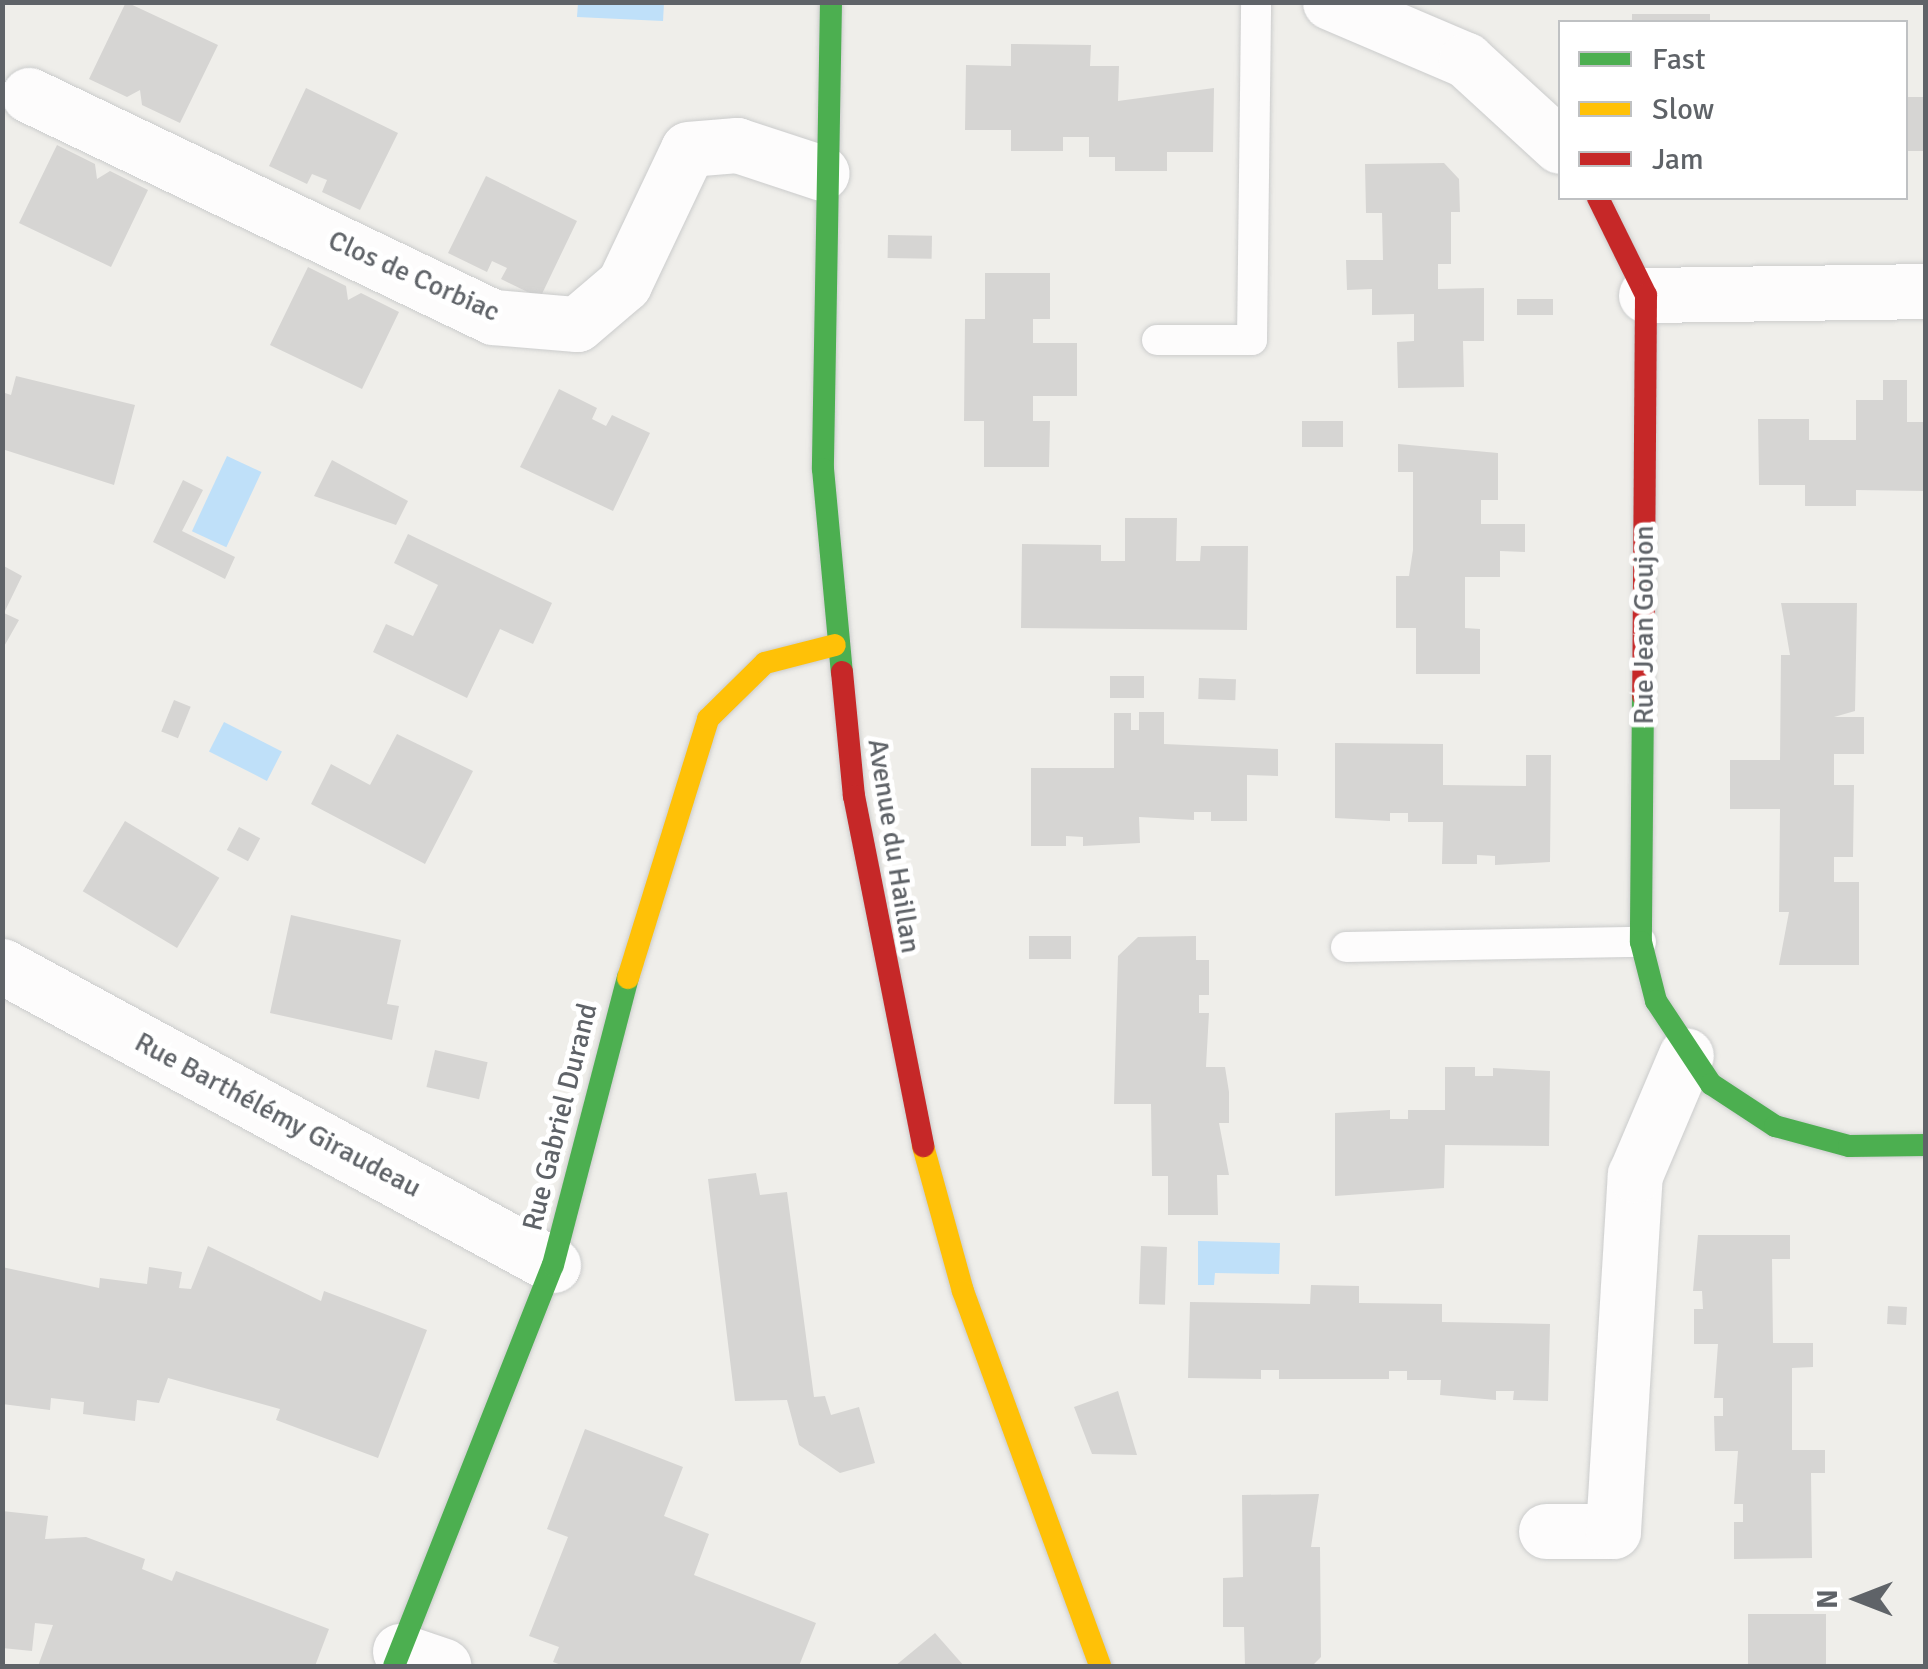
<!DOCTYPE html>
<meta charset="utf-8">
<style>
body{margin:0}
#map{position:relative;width:1928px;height:1669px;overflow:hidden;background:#efeeea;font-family:Signika,sans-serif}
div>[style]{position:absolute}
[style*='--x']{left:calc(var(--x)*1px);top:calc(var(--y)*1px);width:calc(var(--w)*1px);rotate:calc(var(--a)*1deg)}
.water>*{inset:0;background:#bfe0f9;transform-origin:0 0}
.building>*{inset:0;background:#d6d5d3;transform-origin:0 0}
.roads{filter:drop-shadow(0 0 2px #cbcccc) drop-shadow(0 0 2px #cbcccc)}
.lane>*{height:30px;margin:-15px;padding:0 15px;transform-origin:15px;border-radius:15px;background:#fdfcfc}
.street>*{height:55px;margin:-27.5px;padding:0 27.5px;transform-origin:27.5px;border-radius:27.5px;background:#fdfcfc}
.fast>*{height:22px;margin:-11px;padding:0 11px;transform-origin:11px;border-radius:11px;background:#4caf50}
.slow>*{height:22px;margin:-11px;padding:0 11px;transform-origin:11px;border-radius:11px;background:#ffc107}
.jam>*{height:22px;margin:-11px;padding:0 11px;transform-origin:11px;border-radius:11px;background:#c62828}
span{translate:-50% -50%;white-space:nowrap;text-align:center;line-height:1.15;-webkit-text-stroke:10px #fff;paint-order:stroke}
.street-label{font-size:28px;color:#5f6368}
.frame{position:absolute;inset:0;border:5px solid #5f6368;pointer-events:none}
.legend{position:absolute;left:1558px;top:20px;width:350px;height:180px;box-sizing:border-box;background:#fff;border:2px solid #bfc1c3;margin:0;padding:12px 18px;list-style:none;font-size:30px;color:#5f6368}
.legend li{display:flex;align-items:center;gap:20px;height:50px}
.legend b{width:50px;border:2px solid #bfc1c3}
.north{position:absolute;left:1808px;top:1549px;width:100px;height:100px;-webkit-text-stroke:8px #fff;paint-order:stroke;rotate:270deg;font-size:28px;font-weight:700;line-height:40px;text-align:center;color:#5f6368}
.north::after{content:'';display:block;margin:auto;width:35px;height:45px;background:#5f6368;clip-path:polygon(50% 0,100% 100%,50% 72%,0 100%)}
</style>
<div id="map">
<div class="water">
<i style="clip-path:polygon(578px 3px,664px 3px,663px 21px,577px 17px)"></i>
<i style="left:227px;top:456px;width:38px;height:83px;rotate:25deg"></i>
<i style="left:224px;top:722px;width:65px;height:33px;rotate:27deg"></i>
<i style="clip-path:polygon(1198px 1241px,1280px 1243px,1279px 1274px,1215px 1273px,1214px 1285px,1198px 1285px)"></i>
</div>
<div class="building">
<i style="clip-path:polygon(126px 2px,218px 45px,180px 123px,142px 105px,140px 90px,127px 97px,89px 79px)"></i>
<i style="left:1632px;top:14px;width:78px;height:8px"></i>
<i style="clip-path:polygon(1011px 44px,1091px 45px,1090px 66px,1119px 66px,1118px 101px,1214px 88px,1213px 152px,1167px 152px,1167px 171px,1115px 171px,1115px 157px,1089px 157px,1089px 137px,1063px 137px,1063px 151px,1011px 151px,1011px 130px,965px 130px,966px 65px,1011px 66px)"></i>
<i style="clip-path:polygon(306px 88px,398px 133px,360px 210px,322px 192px,327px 180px,312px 174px,307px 184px,269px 166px)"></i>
<i style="left:1906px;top:97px;width:20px;height:54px"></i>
<i style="clip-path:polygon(57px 145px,95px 164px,97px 179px,110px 171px,148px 190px,111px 267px,19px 223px)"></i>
<i style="clip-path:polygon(1444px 163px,1459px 179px,1460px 212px,1451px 212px,1451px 264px,1438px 264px,1438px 289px,1484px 288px,1484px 341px,1463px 341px,1464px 387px,1398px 388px,1397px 342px,1414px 341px,1414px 314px,1372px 315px,1372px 289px,1347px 290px,1346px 260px,1383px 260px,1382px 213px,1366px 213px,1365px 164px)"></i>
<i style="clip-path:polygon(486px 176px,577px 221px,540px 298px,501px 279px,507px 268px,492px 261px,487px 272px,448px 253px)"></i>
<i style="left:888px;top:235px;width:44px;height:23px;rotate:1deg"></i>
<i style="clip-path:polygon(308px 267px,346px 286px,348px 300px,361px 293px,399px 312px,362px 389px,270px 345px)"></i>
<i style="clip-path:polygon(985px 273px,1050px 273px,1050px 319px,1033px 319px,1033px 343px,1077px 343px,1077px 396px,1033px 396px,1033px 421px,1050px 421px,1049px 467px,984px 467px,984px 421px,964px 421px,965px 319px,985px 319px)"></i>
<i style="left:1517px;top:299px;width:36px;height:16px"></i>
<i style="clip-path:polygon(16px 376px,135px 405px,114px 485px,2px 449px,2px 392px,11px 395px)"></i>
<i style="clip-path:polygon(1883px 380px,1907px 380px,1907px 422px,1926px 422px,1926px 491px,1856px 490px,1856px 506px,1805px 506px,1805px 485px,1759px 485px,1758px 419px,1809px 419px,1809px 440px,1856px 440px,1856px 400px,1883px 400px)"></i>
<i style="clip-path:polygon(559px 389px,597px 408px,592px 419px,606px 426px,612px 415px,650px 433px,613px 511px,520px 467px)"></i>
<i style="left:1302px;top:421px;width:41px;height:26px"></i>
<i style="clip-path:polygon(1398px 444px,1498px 453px,1498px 500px,1481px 500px,1481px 524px,1525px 524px,1525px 552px,1500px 551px,1500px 577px,1465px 577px,1465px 628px,1480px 629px,1480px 674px,1416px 674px,1416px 628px,1396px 628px,1396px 576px,1409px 576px,1413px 550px,1413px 472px,1398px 472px)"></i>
<i style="clip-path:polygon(332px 460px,408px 501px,396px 525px,314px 496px)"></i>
<i style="clip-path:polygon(183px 480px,203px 490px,182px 531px,235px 557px,225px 579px,153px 542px)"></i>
<i style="clip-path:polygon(1125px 518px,1177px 518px,1176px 561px,1200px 561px,1201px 546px,1248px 546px,1247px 630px,1021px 628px,1022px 544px,1101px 545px,1101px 561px,1125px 561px)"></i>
<i style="clip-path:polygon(408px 534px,552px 603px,533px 644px,500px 629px,467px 698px,373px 652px,386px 624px,413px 636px,438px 585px,394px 563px)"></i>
<i style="clip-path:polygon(2px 565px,22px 576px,4px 613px,19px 620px,2px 650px)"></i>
<i style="clip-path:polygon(1781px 603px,1857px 603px,1855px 711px,1834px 717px,1864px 717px,1864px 754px,1834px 754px,1834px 785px,1854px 785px,1853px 857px,1834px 857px,1834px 882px,1859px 882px,1859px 965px,1779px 965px,1789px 912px,1779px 912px,1780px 809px,1730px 809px,1730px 760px,1780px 760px,1781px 655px,1790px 655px)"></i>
<i style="left:1110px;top:676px;width:34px;height:22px"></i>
<i style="left:1199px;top:678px;width:37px;height:21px;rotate:2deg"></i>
<i style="left:174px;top:700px;width:18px;height:34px;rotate:22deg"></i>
<i style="clip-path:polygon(1139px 712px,1164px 712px,1164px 744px,1278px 749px,1278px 776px,1247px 775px,1247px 821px,1211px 821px,1211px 812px,1194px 812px,1194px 820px,1139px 817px,1140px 843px,1083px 846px,1083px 837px,1066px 836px,1066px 846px,1031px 846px,1031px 768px,1114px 768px,1114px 713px,1131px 713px,1131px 730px,1139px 730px)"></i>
<i style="clip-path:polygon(397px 734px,473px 771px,425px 864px,311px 804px,331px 764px,370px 785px)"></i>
<i style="clip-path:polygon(1335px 743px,1443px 744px,1443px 785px,1526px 786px,1526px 755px,1551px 755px,1550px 862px,1495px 865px,1495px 856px,1477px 855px,1477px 864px,1442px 864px,1443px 822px,1408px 822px,1408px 813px,1390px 813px,1390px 821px,1335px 818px)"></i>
<i style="left:125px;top:821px;width:110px;height:82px;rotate:31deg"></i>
<i style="left:239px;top:827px;width:24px;height:26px;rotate:28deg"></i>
<i style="clip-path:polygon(291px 915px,401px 940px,387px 1004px,399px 1006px,392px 1040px,270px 1013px)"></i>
<i style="left:1029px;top:936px;width:42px;height:23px"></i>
<i style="clip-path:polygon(1196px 936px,1196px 960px,1209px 960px,1209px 995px,1199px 995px,1199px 1013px,1209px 1013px,1206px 1067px,1225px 1067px,1229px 1092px,1229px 1123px,1219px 1123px,1229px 1175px,1217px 1175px,1218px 1215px,1168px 1215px,1168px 1176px,1152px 1176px,1151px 1104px,1114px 1104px,1118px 956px,1138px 937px)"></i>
<i style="left:435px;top:1050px;width:54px;height:38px;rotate:13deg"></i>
<i style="clip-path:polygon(1445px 1067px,1475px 1067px,1475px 1076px,1493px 1076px,1493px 1068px,1550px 1071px,1549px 1146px,1445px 1145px,1444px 1188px,1335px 1196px,1335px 1113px,1390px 1110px,1390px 1119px,1408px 1119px,1408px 1110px,1445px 1110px)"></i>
<i style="clip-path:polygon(756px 1173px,760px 1195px,787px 1192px,814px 1397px,825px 1396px,831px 1415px,859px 1407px,875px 1463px,840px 1473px,799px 1445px,787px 1400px,735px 1401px,708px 1179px)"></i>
<i style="clip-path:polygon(1698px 1235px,1790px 1235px,1790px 1259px,1772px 1259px,1773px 1343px,1813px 1343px,1813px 1367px,1792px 1368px,1792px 1450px,1825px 1450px,1825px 1473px,1811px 1473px,1812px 1558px,1734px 1559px,1734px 1522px,1743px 1522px,1743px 1504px,1734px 1504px,1738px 1451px,1715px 1451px,1714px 1416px,1723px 1416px,1723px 1398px,1714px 1398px,1718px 1344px,1694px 1344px,1694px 1309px,1703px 1309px,1702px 1291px,1693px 1291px)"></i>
<i style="clip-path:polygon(208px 1246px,321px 1301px,324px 1291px,427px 1330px,378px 1458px,276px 1420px,280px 1409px,168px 1378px,159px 1403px,137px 1400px,135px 1421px,83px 1414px,84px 1402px,51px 1398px,50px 1410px,2px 1404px,2px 1267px,99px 1288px,100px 1278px,147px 1284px,149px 1267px,182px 1272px,179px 1288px,191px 1289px)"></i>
<i style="left:1141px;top:1246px;width:26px;height:58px;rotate:2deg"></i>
<i style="clip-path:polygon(1311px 1285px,1359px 1286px,1359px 1303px,1442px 1304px,1442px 1322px,1550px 1324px,1548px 1401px,1513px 1400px,1514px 1391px,1496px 1391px,1496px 1400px,1440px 1395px,1441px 1380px,1407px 1380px,1407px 1371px,1389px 1371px,1389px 1379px,1279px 1379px,1279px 1370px,1261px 1370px,1261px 1379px,1188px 1378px,1190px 1302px,1310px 1304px)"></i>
<i style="left:1888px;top:1306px;width:19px;height:18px;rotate:3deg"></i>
<i style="clip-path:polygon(1118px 1391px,1137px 1455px,1092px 1454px,1074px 1407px)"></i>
<i style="clip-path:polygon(585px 1429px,683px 1467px,664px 1516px,709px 1534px,694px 1575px,816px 1623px,799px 1666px,564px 1666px,553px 1662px,559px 1647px,529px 1636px,568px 1537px,547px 1529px)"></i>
<i style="clip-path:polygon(1319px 1494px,1311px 1547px,1320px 1547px,1321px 1657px,1312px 1666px,1245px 1666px,1244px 1627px,1223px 1627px,1223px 1578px,1243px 1577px,1242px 1495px)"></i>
<i style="clip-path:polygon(2px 1511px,48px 1516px,45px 1539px,86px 1537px,145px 1559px,142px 1569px,172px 1581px,176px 1571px,329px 1629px,315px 1666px,38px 1666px,53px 1625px,35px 1623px,32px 1651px,2px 1648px)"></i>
<i style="left:1748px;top:1614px;width:78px;height:53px"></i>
<i style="clip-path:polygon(935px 1633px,964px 1666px,895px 1666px)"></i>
</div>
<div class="roads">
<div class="lane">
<i style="--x:1157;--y:340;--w:95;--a:0"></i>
<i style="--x:1252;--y:340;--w:338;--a:-89.3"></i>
<i style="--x:1346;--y:947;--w:295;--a:-1"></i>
</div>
<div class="street">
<i style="--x:1330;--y:2;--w:148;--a:23.1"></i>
<i style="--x:1466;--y:60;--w:127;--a:42.5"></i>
<i style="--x:29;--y:95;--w:514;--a:25.57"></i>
<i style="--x:493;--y:317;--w:84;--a:4.8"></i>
<i style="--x:577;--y:324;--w:62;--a:-40.4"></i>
<i style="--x:624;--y:284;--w:149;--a:-64.6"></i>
<i style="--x:688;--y:149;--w:49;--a:-4.7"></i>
<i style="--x:737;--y:145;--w:89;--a:18.2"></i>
<i style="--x:1646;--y:295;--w:280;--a:-0.8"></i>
<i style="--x:2;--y:966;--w:627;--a:28.49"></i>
<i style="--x:1546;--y:1531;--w:67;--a:0"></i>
<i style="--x:1613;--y:1531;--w:357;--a:-86.5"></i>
<i style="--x:1635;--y:1175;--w:130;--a:-67"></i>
<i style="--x:400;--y:1651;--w:46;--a:18.8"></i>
</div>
<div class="fast">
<i style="--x:831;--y:2;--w:467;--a:91"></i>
<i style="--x:823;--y:469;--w:204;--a:84.7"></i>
<i style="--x:1643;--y:696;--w:246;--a:90.5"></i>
<i style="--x:1641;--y:942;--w:61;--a:75.7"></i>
<i style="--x:1656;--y:1001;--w:100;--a:56.5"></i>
<i style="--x:1711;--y:1084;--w:77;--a:33.3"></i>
<i style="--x:1775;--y:1126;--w:77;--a:15.1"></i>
<i style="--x:1849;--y:1146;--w:77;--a:-0.7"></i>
<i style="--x:394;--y:1666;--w:431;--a:-68.4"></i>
<i style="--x:553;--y:1265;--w:297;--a:-75.4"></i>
</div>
<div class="slow">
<i style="--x:628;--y:978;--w:271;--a:-72.8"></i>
<i style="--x:708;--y:719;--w:80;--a:-44.5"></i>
<i style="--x:765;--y:663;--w:72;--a:-14.4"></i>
<i style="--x:923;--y:1146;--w:150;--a:74.6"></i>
<i style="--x:963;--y:1291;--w:399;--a:69.9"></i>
</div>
<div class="jam">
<i style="--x:1598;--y:198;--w:108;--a:63.7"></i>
<i style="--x:1646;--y:295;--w:401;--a:90.4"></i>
<i style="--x:842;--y:672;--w:125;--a:84.5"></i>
<i style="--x:854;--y:796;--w:357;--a:78.8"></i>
</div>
</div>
<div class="street-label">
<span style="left:414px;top:276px;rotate:24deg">Clos de Corbiac</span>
<span style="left:1644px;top:625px;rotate:-90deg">Rue Jean Goujon</span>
<span style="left:894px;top:846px;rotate:81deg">Avenue du Haillan</span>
<span style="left:278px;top:1115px;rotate:28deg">Rue Barthélémy Giraudeau</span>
<span style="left:560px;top:1117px;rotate:-76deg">Rue Gabriel Durand</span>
</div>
<div class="frame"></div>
<ul class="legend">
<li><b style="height:12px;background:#4caf50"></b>Fast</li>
<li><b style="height:12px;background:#ffc107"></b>Slow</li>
<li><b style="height:12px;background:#c62828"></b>Jam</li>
</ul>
<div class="north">N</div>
</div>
